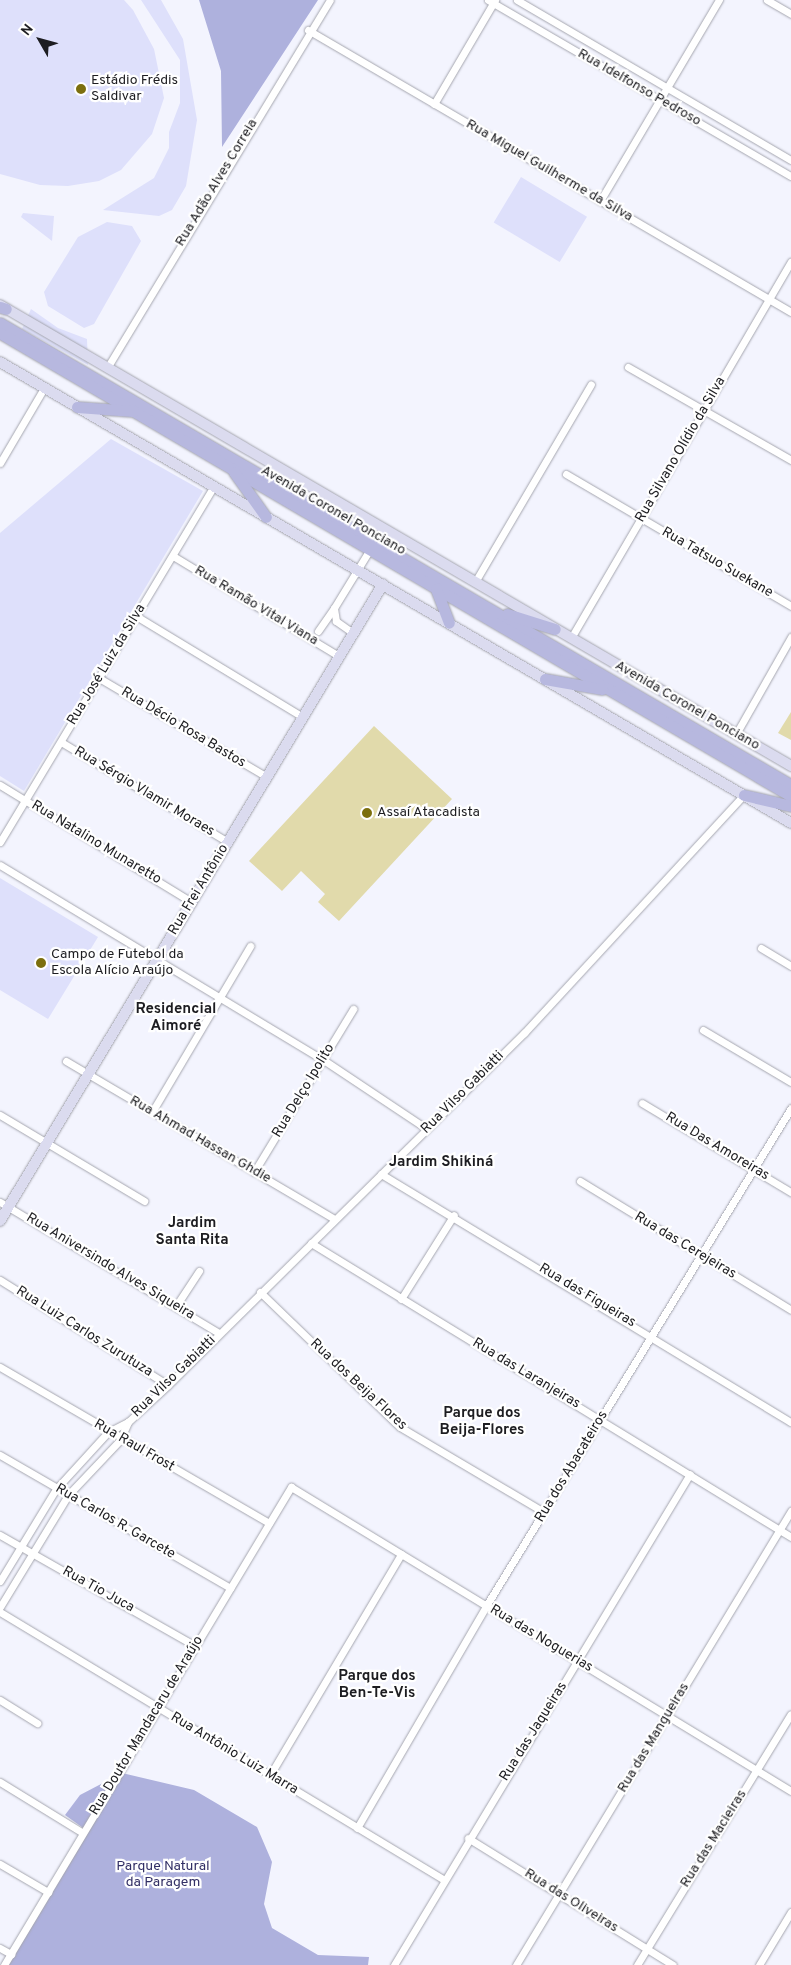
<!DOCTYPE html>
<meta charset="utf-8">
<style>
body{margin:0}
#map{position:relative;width:791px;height:1965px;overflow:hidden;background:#f3f4fe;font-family:Overpass,sans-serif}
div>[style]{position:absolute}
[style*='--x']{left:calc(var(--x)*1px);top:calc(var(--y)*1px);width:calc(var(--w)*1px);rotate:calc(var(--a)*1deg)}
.green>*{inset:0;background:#dee0fb;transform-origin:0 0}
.forest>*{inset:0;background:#aeb1dd}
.building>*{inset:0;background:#e1daab}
.roads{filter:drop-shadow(0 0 1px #a5a6af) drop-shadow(0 0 1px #a5a6af)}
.street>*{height:7px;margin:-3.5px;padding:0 3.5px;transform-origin:3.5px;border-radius:3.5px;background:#fff}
.secondary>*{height:10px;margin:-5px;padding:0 5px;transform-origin:5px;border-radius:5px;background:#dbdbef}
.primary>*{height:11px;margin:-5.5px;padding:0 5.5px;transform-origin:5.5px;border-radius:5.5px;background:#b7b8df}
.dots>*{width:14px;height:14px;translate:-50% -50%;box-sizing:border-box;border:2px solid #fff;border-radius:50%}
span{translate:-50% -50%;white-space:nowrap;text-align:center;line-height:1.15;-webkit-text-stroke:4.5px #fff;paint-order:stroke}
.poi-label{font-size:14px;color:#1d1d21}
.left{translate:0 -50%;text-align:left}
.street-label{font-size:14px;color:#1d1d21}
.park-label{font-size:14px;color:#322f65}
.neighbourhood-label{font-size:15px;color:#1d1d21;font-weight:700}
.north{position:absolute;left:15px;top:15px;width:50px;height:50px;-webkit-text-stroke:4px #fff;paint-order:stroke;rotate:308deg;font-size:14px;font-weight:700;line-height:20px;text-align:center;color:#1d1d21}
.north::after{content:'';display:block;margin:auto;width:18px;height:22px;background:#1d1d21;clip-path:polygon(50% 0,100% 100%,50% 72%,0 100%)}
</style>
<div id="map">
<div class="green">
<i style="clip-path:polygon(0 0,124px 0,133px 10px,154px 49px,164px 98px,152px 134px,121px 170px,99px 181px,68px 186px,40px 185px,0 174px)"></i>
<i style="clip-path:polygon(141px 0,161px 0,183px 39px,197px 120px,186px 186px,172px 210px,159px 216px,103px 210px,154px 178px,169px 148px,169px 132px,180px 103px,180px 60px)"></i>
<i style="left:521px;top:177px;width:77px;height:53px;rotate:31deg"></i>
<i style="clip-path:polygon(23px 213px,54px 216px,52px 241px,21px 217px)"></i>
<i style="clip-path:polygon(107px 222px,132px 226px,141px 241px,94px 324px,84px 328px,48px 306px,44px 292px,78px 237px)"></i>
<i style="clip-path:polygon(31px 309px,58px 328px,87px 339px,88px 365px,22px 329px)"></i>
<i style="clip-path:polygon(111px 439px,203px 491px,24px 791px,0 776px,0 533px)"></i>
<i style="clip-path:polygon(0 878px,98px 937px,48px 1019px,0 990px)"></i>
</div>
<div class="forest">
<i style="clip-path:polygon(199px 0,318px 0,222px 147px,221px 71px)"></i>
<i style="clip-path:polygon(122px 1773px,194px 1790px,257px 1827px,272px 1862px,264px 1904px,272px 1928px,318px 1955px,369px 1957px,368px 1965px,7px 1965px,86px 1830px,65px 1815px,80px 1795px)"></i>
</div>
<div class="building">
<i style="clip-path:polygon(791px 712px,791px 740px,778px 733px)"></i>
<i style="clip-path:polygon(374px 726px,452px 799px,339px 921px,318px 902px,325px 894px,301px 871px,282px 891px,249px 861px)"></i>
</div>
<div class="roads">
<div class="street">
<i style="--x:488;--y:0;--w:350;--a:30.2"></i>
<i style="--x:517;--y:0;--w:317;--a:30.3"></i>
<i style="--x:767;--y:0;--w:28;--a:30"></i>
<i style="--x:308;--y:30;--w:559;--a:30.28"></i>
<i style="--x:434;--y:104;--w:121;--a:-59.6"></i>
<i style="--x:600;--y:201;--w:234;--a:-59.4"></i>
<i style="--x:628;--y:367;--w:188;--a:29.7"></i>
<i style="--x:107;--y:368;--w:430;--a:-58.8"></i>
<i style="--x:0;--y:463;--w:87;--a:-59.6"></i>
<i style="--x:566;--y:474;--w:261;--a:30.4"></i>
<i style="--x:173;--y:556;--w:194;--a:31.1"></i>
<i style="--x:475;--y:582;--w:229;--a:-59.6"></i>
<i style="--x:136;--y:616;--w:195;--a:31.2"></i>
<i style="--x:318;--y:631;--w:28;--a:-55"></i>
<i style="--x:353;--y:633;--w:21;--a:-145"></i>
<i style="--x:336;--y:621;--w:13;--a:-99"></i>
<i style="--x:334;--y:608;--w:94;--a:-58.5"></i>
<i style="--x:571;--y:638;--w:436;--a:-59.7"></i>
<i style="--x:99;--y:678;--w:195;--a:30.5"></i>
<i style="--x:736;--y:734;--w:112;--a:-60.4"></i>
<i style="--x:61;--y:742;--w:195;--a:30.9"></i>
<i style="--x:0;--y:785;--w:225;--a:31.4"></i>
<i style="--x:0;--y:842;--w:413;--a:-59"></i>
<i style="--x:0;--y:865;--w:376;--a:31.1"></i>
<i style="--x:322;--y:1059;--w:126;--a:33.7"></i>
<i style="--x:761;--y:948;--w:35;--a:31"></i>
<i style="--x:703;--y:1030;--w:102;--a:30.6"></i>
<i style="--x:66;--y:1061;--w:311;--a:30.5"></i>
<i style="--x:642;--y:1103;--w:174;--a:30.9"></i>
<i style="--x:152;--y:1112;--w:193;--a:-59.4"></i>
<i style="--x:0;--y:1115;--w:168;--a:30.8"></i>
<i style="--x:254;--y:1172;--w:191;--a:-58.7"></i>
<i style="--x:381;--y:1174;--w:479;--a:31.2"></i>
<i style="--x:580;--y:1181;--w:247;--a:31.4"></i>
<i style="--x:0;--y:1202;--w:255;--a:30.9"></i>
<i style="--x:311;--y:1243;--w:563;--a:31.49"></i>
<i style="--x:0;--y:1280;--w:198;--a:32"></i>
<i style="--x:260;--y:1292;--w:194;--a:44"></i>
<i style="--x:400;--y:1427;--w:167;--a:30.6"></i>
<i style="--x:401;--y:1299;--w:99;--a:-57.8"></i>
<i style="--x:176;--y:1306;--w:42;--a:-56.7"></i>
<i style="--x:0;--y:1367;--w:311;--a:30.1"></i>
<i style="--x:0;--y:1455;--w:266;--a:30"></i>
<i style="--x:0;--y:1535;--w:224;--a:29.6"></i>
<i style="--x:0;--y:1581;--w:108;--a:-58.7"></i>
<i style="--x:56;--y:1489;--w:77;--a:-47.6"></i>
<i style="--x:108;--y:1432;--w:22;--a:-27"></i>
<i style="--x:128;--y:1422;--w:54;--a:-42.8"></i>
<i style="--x:168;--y:1385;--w:501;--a:-44.68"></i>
<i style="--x:524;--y:1033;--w:324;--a:-47.3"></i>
<i style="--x:0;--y:1607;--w:131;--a:-58.7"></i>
<i style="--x:68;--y:1495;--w:76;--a:-46.6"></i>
<i style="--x:120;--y:1440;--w:20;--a:-66"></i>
<i style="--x:0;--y:1612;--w:517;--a:31.08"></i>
<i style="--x:0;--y:1700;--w:44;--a:31.9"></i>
<i style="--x:270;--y:1775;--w:257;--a:-59.3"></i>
<i style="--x:0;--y:1782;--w:97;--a:31.6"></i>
<i style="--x:357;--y:1828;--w:257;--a:-59.8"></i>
<i style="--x:486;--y:1606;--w:584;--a:-58.51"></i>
<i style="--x:468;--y:1838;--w:241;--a:31.8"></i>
<i style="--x:0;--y:1864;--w:56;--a:30.3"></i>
<i style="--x:0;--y:1948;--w:13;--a:29"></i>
<i style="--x:4;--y:1965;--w:558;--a:-59.02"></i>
<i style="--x:291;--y:1487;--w:585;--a:31.3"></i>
<i style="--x:394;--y:1965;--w:573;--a:-58.92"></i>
<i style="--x:516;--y:1965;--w:531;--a:-58.8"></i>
<i style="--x:637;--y:1965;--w:294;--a:-58.5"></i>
<i style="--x:759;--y:1965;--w:62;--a:-58.9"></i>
</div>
<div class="secondary">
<i style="--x:0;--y:305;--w:916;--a:30.23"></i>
<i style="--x:0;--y:362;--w:916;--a:30.23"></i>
<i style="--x:0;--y:1221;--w:743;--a:-58.98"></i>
</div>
<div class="primary">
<i style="--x:0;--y:307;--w:6;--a:18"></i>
<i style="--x:0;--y:323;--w:916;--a:30.29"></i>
<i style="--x:0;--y:333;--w:917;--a:30.34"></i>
<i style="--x:77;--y:407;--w:56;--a:4.1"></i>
<i style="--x:234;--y:472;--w:55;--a:54.6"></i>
<i style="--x:436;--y:589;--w:36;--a:69"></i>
<i style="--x:507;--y:614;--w:50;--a:17.4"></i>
<i style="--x:545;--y:679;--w:58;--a:10"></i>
<i style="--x:744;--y:795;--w:48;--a:13.2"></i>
</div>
</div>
<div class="dots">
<i style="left:81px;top:89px;background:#7c6f0e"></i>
<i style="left:367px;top:813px;background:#7c6f0e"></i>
<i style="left:41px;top:963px;background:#7c6f0e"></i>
</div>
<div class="poi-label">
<span class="left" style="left:91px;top:89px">Estádio Frédis<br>Saldivar</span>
<span class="left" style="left:377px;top:813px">Assaí Atacadista</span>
<span class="left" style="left:51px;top:963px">Campo de Futebol da<br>Escola Alício Araújo</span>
</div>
<div class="street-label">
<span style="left:639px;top:88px;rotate:30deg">Rua Idelfonso Pedroso</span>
<span style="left:549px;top:171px;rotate:30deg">Rua Miguel Guilherme da Silva</span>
<span style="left:217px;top:183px;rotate:-59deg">Rua Adão Alves Correia</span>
<span style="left:681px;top:450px;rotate:-60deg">Rua Silvano Olídio da Silva</span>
<span style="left:333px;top:511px;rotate:30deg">Avenida Coronel Ponciano</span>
<span style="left:717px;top:563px;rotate:30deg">Rua Tatsuo Suekane</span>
<span style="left:256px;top:606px;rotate:31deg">Rua Ramão Vital Viana</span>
<span style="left:107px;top:665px;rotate:-59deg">Rua José Luiz da Silva</span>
<span style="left:687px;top:706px;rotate:30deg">Avenida Coronel Ponciano</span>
<span style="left:183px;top:728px;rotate:31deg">Rua Décio Rosa Bastos</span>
<span style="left:144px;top:792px;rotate:31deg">Rua Sérgio Vlamir Moraes</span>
<span style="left:96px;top:843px;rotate:31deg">Rua Natalino Munaretto</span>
<span style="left:199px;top:890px;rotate:-59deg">Rua Frei Antônio</span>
<span style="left:304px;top:1091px;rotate:-59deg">Rua Delço Ipolito</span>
<span style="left:463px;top:1093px;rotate:-45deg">Rua Vilso Gabiatti</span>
<span style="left:200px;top:1140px;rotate:30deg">Rua Ahmad Hassan Ghdie</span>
<span style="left:717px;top:1147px;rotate:31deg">Rua Das Amoreiras</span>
<span style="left:685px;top:1246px;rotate:31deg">Rua das Cerejeiras</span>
<span style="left:110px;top:1267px;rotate:31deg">Rua Aniversindo Alves Siqueira</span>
<span style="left:587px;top:1296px;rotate:31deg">Rua das Figueiras</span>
<span style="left:84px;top:1332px;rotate:32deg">Rua Luiz Carlos Zurutuza</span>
<span style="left:526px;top:1374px;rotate:31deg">Rua das Laranjeiras</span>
<span style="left:174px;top:1377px;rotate:-44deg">Rua Vilso Gabiatti</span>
<span style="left:358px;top:1385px;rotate:43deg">Rua dos Beija Flores</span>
<span style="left:134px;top:1446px;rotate:30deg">Rua Raul Frost</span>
<span style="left:572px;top:1467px;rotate:-59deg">Rua dos Abacateiros</span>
<span style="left:115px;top:1522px;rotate:30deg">Rua Carlos R. Garcete</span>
<span style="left:98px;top:1590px;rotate:29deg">Rua Tio Juca</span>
<span style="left:541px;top:1639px;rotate:31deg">Rua das Noguerias</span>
<span style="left:147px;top:1726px;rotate:-59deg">Rua Doutor Mandacaru de Araújo</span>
<span style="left:534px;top:1732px;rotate:-58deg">Rua das Jaqueiras</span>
<span style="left:654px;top:1738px;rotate:-59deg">Rua das Mangueiras</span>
<span style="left:234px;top:1754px;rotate:31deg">Rua Antônio Luiz Marra</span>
<span style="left:714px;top:1839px;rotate:-58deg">Rua das Macieiras</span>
<span style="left:571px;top:1901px;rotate:32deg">Rua das Oliveiras</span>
</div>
<div class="park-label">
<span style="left:163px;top:1875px">Parque Natural<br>da Paragem</span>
</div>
<div class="neighbourhood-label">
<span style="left:176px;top:1018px">Residencial<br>Aimoré</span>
<span style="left:441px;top:1163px">Jardim Shikiná</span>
<span style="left:192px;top:1232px">Jardim<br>Santa Rita</span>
<span style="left:482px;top:1422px">Parque dos<br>Beija-Flores</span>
<span style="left:377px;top:1685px">Parque dos<br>Ben-Te-Vis</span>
</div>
<div class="north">N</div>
</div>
